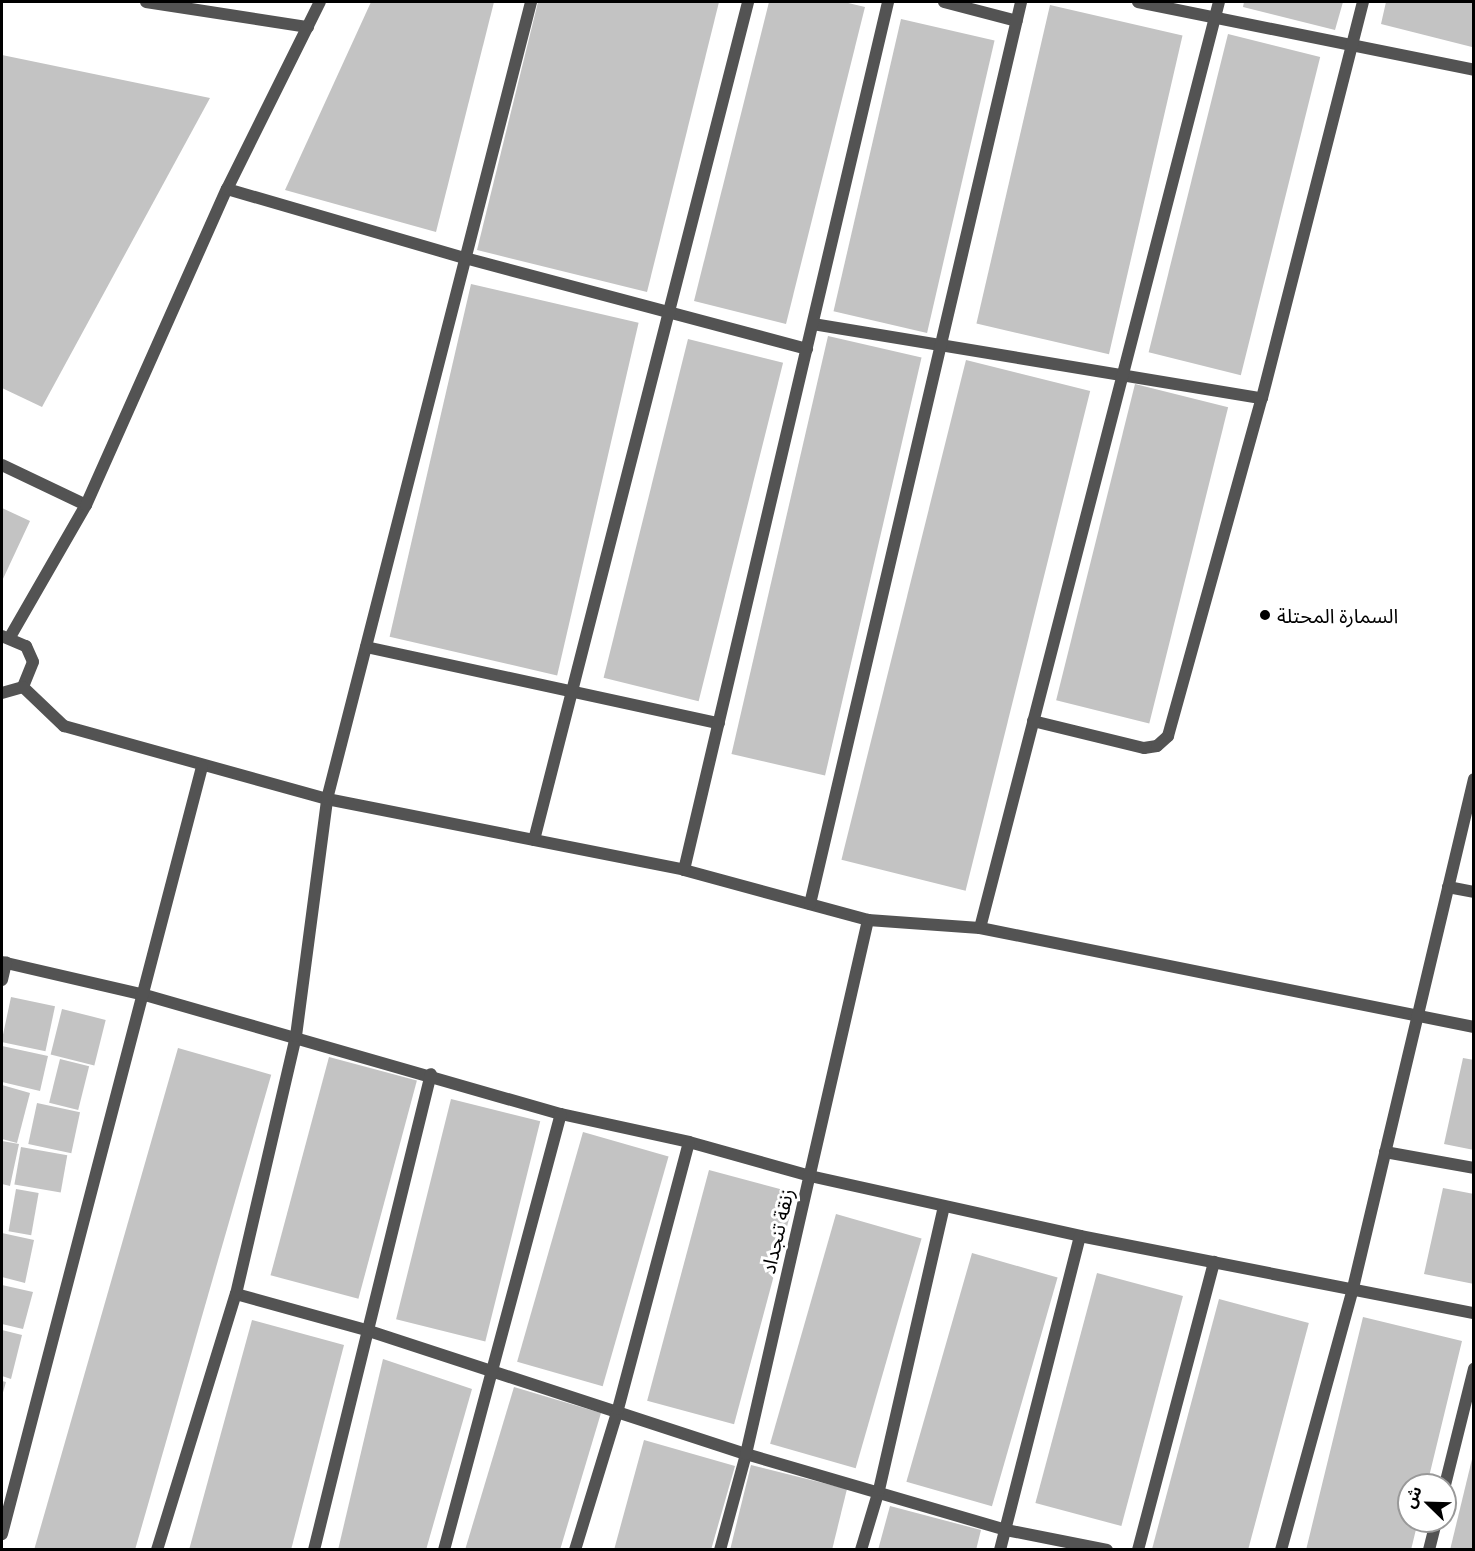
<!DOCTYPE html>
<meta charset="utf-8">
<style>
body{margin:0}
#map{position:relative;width:1475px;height:1551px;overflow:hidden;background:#fff;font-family:"IBM Plex Sans","Noto Sans Arabic",sans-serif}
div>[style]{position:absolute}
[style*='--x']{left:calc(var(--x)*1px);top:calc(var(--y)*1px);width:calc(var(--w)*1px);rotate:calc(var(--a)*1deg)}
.building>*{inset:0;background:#c3c3c3;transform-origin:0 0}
.minor>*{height:12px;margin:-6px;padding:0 6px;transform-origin:6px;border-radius:6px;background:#535353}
.dots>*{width:16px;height:16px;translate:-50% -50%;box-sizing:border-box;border:3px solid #fff;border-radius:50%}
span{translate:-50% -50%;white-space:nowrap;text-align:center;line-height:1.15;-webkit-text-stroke:6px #fff;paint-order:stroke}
.poi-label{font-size:20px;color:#000}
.left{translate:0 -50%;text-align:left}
.street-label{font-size:20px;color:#000}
.frame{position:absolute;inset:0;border:3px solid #000;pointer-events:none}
.north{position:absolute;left:1397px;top:1473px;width:60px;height:60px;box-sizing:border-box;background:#fff;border:2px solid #999;border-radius:50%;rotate:293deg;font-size:16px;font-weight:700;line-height:24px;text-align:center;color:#000}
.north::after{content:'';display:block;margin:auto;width:21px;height:27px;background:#000;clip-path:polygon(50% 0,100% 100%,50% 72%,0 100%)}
</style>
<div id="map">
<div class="building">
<i style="clip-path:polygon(371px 2px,494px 2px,436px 232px,285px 190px)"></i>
<i style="clip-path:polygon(538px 2px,719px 2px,647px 292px,477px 250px)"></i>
<i style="clip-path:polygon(769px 2px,844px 2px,865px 7px,786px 324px,694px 301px)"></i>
<i style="clip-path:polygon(1244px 2px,1343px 2px,1335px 30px,1243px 7px)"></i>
<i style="clip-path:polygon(1386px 2px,1474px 2px,1472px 47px,1381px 24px)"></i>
<i style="left:1050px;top:5px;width:136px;height:327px;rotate:13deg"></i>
<i style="left:901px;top:19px;width:96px;height:300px;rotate:13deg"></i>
<i style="left:1228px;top:34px;width:95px;height:328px;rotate:14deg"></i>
<i style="clip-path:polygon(2px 55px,210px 98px,42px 407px,2px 388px)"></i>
<i style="left:471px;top:284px;width:172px;height:362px;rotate:13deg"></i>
<i style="left:828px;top:336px;width:96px;height:429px;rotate:13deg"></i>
<i style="left:688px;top:339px;width:98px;height:349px;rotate:14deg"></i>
<i style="left:966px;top:360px;width:128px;height:515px;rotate:14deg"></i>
<i style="left:1135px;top:384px;width:96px;height:326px;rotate:14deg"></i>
<i style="clip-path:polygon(2px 508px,30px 521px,2px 581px)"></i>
<i style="left:11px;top:997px;width:45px;height:46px;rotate:12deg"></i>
<i style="left:62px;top:1009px;width:45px;height:47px;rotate:14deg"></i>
<i style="clip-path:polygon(2px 1046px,48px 1056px,40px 1091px,2px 1082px)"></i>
<i style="left:178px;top:1048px;width:97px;height:521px;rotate:16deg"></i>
<i style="left:329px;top:1057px;width:91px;height:226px;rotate:15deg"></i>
<i style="clip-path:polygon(1463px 1058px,1474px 1060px,1474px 1150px,1444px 1144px)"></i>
<i style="left:60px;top:1059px;width:30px;height:45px;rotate:14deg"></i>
<i style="clip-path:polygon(2px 1085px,30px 1093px,17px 1143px,2px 1139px)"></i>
<i style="left:451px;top:1099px;width:92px;height:227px;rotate:14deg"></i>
<i style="left:37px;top:1103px;width:44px;height:42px;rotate:12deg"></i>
<i style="left:583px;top:1132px;width:89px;height:239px;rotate:16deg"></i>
<i style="clip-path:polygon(2px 1141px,19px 1144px,10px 1186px,2px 1184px)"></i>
<i style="left:21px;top:1147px;width:47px;height:38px;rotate:10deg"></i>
<i style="left:709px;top:1170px;width:90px;height:239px;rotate:15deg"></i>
<i style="clip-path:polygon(1443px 1188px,1474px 1194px,1474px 1284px,1424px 1274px)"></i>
<i style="left:16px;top:1189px;width:23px;height:43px;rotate:10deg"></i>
<i style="left:836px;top:1214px;width:89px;height:239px;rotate:16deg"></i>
<i style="clip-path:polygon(2px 1233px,34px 1240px,25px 1283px,2px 1277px)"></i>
<i style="left:972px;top:1253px;width:89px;height:238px;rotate:16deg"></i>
<i style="left:1097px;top:1273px;width:89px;height:238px;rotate:15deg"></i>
<i style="clip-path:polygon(2px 1285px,33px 1292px,23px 1329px,2px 1324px)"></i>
<i style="left:1219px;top:1299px;width:93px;height:260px;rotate:15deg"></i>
<i style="clip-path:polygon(1363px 1317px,1462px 1341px,1427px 1485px,1409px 1485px,1409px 1521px,1418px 1521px,1411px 1550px,1306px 1550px)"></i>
<i style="clip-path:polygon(252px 1320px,344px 1345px,291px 1550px,189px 1550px)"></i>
<i style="clip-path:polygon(2px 1330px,22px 1335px,11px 1379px,2px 1376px)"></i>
<i style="clip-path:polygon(383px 1359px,472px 1389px,426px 1550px,338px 1550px)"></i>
<i style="clip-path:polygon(2px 1381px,6px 1382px,2px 1396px)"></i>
<i style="clip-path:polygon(514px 1387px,601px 1413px,560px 1550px,465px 1550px)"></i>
<i style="clip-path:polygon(644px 1440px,735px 1466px,711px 1550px,614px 1550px)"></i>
<i style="clip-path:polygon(1473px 1455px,1474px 1550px,1450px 1550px)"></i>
<i style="clip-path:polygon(751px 1465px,847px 1489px,832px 1550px,730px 1550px)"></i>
<i style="clip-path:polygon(890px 1506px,981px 1530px,976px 1550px,878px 1550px)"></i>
</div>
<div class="minor">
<i style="--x:146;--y:2;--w:164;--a:8.8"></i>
<i style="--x:944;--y:2;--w:75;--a:14.6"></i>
<i style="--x:1138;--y:2;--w:343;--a:11.4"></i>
<i style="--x:227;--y:189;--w:248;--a:16.2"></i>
<i style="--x:465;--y:258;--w:354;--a:14.9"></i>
<i style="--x:813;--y:324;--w:455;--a:9.4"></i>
<i style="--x:2;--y:465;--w:93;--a:25.5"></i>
<i style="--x:2;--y:636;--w:26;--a:23"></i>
<i style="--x:26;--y:646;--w:17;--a:66"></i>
<i style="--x:33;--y:662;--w:27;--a:112"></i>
<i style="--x:23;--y:687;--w:22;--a:164"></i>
<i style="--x:10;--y:637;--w:152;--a:-60.1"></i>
<i style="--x:86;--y:505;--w:346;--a:-66"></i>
<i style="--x:227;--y:189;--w:209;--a:-63.6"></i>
<i style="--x:366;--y:647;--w:361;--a:12.2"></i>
<i style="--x:23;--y:687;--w:57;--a:43.6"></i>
<i style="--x:64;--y:726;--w:273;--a:15.5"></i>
<i style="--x:327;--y:799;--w:364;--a:11.2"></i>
<i style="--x:684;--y:870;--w:191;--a:15.2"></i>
<i style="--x:868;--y:920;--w:112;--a:4.1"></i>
<i style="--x:980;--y:928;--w:504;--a:11.33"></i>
<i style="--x:1033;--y:721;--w:114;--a:13.7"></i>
<i style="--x:1144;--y:748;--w:13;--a:-9"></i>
<i style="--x:1157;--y:746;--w:15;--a:-42"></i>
<i style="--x:1168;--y:736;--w:351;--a:-74.5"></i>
<i style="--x:1262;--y:398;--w:409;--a:-75.7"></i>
<i style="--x:534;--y:840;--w:865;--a:-75.67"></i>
<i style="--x:684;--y:870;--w:892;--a:-76.77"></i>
<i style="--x:1448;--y:887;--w:26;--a:11"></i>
<i style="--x:810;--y:904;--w:926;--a:-76.83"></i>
<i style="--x:980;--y:928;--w:956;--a:-75.53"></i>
<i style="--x:2;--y:962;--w:147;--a:13"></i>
<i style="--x:145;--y:995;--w:433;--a:16"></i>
<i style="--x:561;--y:1114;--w:131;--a:12.3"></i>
<i style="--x:689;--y:1142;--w:126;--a:15.7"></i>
<i style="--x:810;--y:1176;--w:277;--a:12.5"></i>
<i style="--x:1080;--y:1236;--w:401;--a:11.1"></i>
<i style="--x:2;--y:980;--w:18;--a:-77"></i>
<i style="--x:1385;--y:1152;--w:90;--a:10.2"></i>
<i style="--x:236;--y:1294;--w:135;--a:15.5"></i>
<i style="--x:366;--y:1330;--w:400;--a:18.1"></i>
<i style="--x:746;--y:1454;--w:271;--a:16.3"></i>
<i style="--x:1006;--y:1530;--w:103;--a:11.2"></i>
<i style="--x:1445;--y:1485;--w:120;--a:-76"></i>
<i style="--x:2;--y:1534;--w:793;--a:-75.39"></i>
<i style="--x:157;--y:1550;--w:268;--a:-72.9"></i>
<i style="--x:236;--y:1294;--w:265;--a:-76.9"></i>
<i style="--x:296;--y:1036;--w:239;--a:-82.5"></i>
<i style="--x:327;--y:799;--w:823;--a:-75.64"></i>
<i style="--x:314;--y:1550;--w:490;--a:-76.2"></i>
<i style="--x:444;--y:1550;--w:451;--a:-75"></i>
<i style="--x:575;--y:1550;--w:147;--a:-73"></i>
<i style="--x:618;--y:1409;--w:276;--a:-75.1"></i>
<i style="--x:720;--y:1550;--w:99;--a:-74.8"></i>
<i style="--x:746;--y:1454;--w:548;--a:-77.13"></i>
<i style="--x:861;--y:1550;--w:63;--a:-73.3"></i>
<i style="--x:879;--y:1490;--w:290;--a:-77.1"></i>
<i style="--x:1000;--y:1550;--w:324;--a:-75.7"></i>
<i style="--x:1138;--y:1550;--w:298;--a:-75.2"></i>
<i style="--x:1281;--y:1550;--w:272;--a:-74.6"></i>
<i style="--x:1353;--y:1288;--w:523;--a:-76.63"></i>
<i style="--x:1429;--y:1550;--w:30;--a:-76"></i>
</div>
<div class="dots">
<i style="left:1265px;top:615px;background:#000"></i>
</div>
<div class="poi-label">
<span class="left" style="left:1277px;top:615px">السمارة المحتلة</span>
</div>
<div class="street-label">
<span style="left:777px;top:1231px;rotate:-77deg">زنقة تنجداد</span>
</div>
<div class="frame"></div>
<div class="north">ش</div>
</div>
